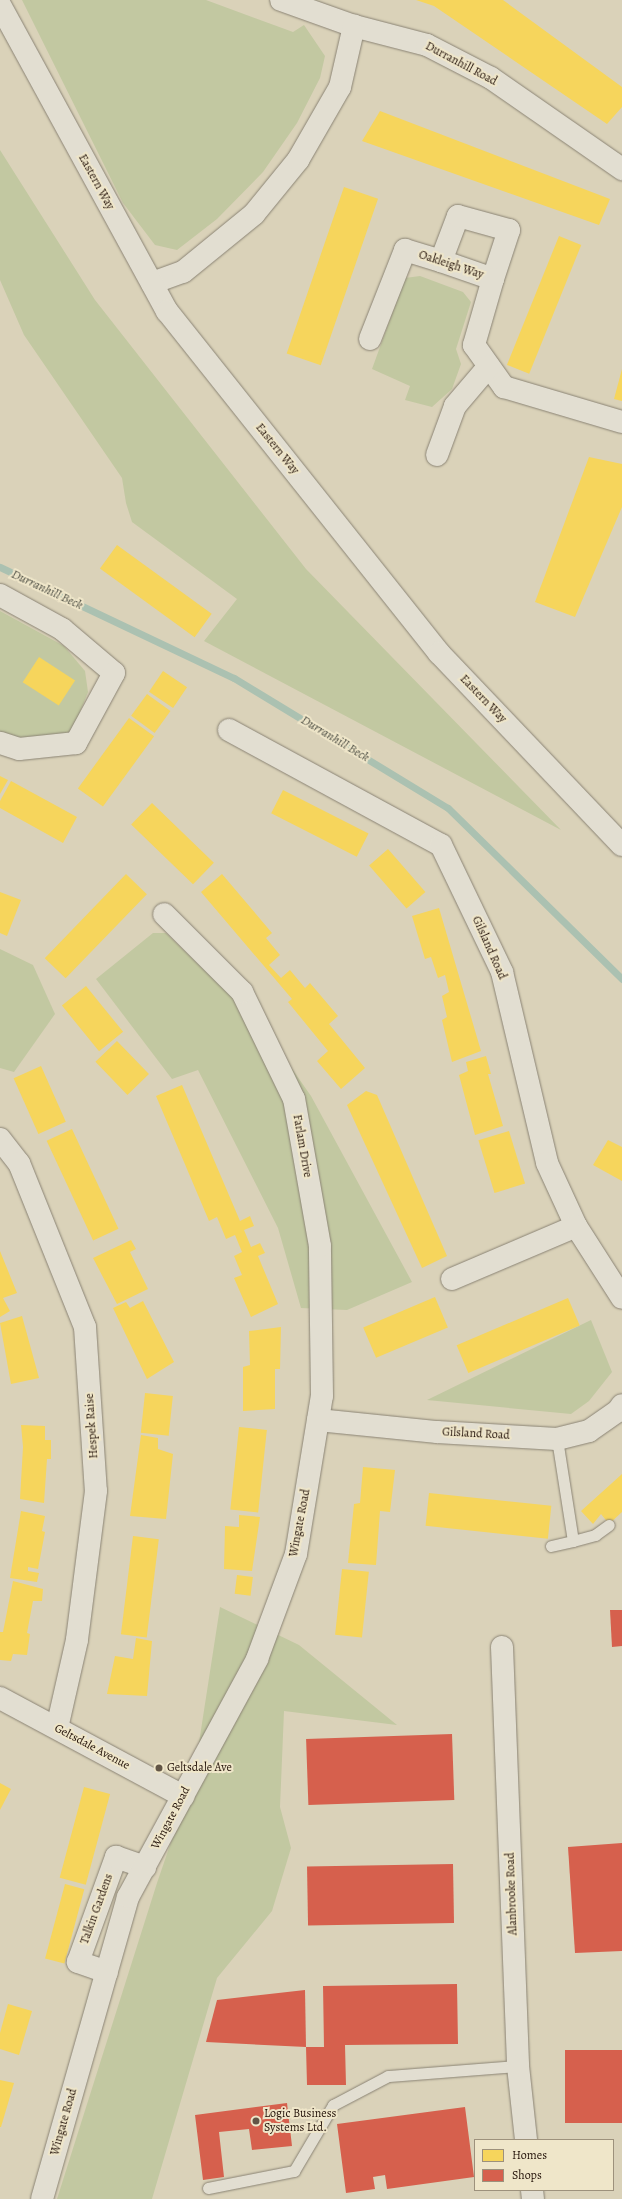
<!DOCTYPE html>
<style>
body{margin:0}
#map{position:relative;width:622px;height:2199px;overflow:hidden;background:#dad2b9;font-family:Alegreya,serif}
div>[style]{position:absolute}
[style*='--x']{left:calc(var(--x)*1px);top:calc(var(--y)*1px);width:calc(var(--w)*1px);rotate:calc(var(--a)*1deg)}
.green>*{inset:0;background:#c2c8a1}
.homes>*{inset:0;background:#f6d55c;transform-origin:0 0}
.shops>*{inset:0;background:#d6604d;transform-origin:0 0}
.stream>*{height:7px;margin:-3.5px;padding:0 3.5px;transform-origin:3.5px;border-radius:3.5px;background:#abc1b1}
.roads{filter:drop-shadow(0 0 1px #8a8374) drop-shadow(0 0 1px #8a8374)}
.service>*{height:11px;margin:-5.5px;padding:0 5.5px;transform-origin:5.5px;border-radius:5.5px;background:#e2ded1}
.minor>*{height:22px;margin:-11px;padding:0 11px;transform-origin:11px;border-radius:11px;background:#e2ded1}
.tertiary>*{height:22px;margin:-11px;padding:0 11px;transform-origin:11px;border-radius:11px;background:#e2ded1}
.dots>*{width:11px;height:11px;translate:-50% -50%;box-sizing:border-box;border:2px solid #efe6c9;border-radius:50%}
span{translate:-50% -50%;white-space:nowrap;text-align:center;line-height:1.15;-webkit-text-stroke:4px #efe6c9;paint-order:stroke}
.street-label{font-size:12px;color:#221108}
.poi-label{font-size:12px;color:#221108}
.left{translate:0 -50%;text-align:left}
.water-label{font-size:13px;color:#4b4c42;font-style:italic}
.legend{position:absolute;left:474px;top:2139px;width:140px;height:52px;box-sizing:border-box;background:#efe6c9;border:1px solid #9d917c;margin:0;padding:5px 7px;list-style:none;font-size:12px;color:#221108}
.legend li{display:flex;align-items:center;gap:8px;height:20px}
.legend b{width:20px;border:1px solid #9d917c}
</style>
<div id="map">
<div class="green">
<i style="clip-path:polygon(22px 0,206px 0,293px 32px,304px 25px,325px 56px,320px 78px,297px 123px,263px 172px,217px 219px,177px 250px,155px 245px,123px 203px)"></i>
<i style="clip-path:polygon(0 150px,95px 300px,306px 569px,561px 830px,204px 641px,237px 599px,132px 522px,126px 503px,122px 478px,24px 335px,0 280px)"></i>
<i style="clip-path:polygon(420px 276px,463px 292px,471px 302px,456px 349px,461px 364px,452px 389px,432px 407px,405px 400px,410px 386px,372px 369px,405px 278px)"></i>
<i style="clip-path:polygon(0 611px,64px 646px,85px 671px,88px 692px,68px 742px,0 739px)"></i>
<i style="clip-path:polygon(153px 933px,166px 933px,262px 1026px,311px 1096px,412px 1282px,347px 1310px,301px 1308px,278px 1228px,198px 1070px,172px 1079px,96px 979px)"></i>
<i style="clip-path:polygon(0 949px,33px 965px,55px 1014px,14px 1072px,0 1068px)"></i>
<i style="clip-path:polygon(591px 1320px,612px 1372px,589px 1401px,571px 1414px,427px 1400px)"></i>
<i style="clip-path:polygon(220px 1607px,299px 1645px,397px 1725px,284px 1711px,280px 1807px,291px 1848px,272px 1911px,217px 1978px,152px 2199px,57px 2199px,157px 1883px,194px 1775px)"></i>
</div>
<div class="homes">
<i style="clip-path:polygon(416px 0,503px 0,622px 87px,622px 107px,607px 124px,434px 6px)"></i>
<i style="clip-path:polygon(380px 111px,610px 199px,599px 225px,362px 141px)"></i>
<i style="left:344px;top:187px;width:36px;height:176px;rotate:19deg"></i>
<i style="left:559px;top:236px;width:24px;height:139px;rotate:22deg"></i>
<i style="clip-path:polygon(622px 369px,622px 401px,614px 399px)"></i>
<i style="clip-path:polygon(589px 457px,622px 464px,622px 507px,575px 617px,535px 602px)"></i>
<i style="left:117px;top:545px;width:117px;height:29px;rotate:36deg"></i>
<i style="left:39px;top:657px;width:43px;height:30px;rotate:33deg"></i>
<i style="left:163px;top:671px;width:29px;height:25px;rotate:34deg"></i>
<i style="left:147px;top:694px;width:29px;height:27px;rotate:36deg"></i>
<i style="left:129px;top:718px;width:31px;height:87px;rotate:36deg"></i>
<i style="clip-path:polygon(0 776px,8px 780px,0 794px)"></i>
<i style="clip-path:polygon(11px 781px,77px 817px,63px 843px,0 808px,0 801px)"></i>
<i style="left:283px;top:790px;width:96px;height:26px;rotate:27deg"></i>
<i style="left:152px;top:803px;width:86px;height:30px;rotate:44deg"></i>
<i style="left:388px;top:849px;width:57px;height:25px;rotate:49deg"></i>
<i style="left:126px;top:874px;width:29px;height:117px;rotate:44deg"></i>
<i style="clip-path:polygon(222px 874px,272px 933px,266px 938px,280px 955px,269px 965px,281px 978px,290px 970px,305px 988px,310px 983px,338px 1016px,329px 1024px,365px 1068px,341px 1089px,317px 1061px,328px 1051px,288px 1002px,292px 999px,201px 892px)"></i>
<i style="clip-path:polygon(0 892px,21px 900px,7px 936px,0 933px)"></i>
<i style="clip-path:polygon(439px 908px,481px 1051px,452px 1062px,442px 1020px,447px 1017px,442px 996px,449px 992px,445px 975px,438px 978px,431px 957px,425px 959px,412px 916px)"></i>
<i style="left:86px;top:986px;width:59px;height:31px;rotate:51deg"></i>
<i style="left:117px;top:1041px;width:46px;height:30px;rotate:46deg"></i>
<i style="clip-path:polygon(486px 1056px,491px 1074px,488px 1074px,503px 1126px,475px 1135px,459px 1075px,468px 1071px,466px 1062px)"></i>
<i style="left:41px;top:1066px;width:61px;height:30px;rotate:66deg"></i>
<i style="clip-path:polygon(182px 1085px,240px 1221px,250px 1216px,254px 1226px,244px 1230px,251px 1247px,260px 1243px,265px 1253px,258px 1256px,278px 1304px,251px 1317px,234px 1278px,242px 1275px,234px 1256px,242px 1252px,235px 1235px,226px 1239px,217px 1217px,209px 1221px,156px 1096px)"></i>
<i style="clip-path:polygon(366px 1091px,377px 1095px,447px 1256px,422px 1268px,347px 1105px)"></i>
<i style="left:72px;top:1129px;width:110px;height:28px;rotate:65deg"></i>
<i style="left:509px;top:1131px;width:55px;height:32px;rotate:73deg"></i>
<i style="clip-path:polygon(608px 1140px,622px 1147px,622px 1181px,593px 1165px)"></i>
<i style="clip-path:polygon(131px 1240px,136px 1249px,130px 1252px,148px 1289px,117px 1304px,93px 1258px)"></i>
<i style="clip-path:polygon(0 1251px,17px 1293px,3px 1298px,10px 1311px,0 1317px)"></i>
<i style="left:435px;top:1297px;width:33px;height:78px;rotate:67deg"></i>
<i style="left:568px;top:1298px;width:30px;height:121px;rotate:67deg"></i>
<i style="clip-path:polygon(143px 1301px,174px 1362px,147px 1379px,113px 1308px,126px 1302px,130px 1308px)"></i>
<i style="clip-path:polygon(22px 1316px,39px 1378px,11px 1384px,0 1323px)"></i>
<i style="clip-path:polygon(281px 1327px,280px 1369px,275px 1369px,275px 1409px,243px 1411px,243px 1367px,250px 1365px,249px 1331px)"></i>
<i style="left:145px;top:1393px;width:28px;height:40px;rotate:6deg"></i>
<i style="clip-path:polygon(21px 1425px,45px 1426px,45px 1440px,51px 1440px,51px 1459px,47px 1459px,44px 1503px,20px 1499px,23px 1447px)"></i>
<i style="left:239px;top:1427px;width:28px;height:83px;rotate:6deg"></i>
<i style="clip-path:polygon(141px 1435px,158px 1438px,158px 1449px,173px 1454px,166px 1519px,130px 1516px)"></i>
<i style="clip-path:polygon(363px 1467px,395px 1470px,390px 1512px,380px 1511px,376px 1565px,348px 1563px,354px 1504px,360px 1503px)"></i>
<i style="clip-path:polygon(622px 1474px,622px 1512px,609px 1524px,601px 1514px,593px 1524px,581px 1511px)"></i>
<i style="left:429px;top:1493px;width:123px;height:33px;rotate:6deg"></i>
<i style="clip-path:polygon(21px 1511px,45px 1516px,42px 1531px,45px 1532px,38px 1569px,28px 1567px,28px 1571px,39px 1573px,37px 1582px,10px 1578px)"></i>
<i style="clip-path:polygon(239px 1515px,260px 1517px,252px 1571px,224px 1569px,225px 1526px,239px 1527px)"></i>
<i style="left:133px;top:1536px;width:26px;height:99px;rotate:7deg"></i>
<i style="left:342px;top:1569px;width:27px;height:66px;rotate:6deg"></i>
<i style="left:237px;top:1575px;width:16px;height:19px;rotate:7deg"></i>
<i style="clip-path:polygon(13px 1581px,43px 1589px,42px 1601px,33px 1601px,27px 1633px,30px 1634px,27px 1655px,13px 1654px,11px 1661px,0 1660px,0 1632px,3px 1632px)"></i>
<i style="clip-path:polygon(136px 1638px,152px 1641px,147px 1696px,107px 1694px,115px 1656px,133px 1659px)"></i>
<i style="clip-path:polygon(0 1783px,11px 1789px,0 1810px)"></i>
<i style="left:84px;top:1787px;width:27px;height:94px;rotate:15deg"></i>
<i style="left:65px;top:1884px;width:20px;height:77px;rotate:15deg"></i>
<i style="clip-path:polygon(8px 2004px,32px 2011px,19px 2055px,0 2049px,0 2033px)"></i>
<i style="clip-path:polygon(0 2080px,14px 2083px,1px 2127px,0 2127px)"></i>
</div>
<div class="shops">
<i style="clip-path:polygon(610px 1610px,622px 1610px,622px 1646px,612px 1647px)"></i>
<i style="left:452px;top:1734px;width:66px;height:146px;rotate:88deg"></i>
<i style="clip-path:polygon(622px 1843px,622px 1951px,575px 1953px,568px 1847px)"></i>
<i style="left:453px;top:1864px;width:59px;height:146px;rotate:89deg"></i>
<i style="clip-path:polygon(457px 1984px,458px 2044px,345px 2045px,346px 2085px,307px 2085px,306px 2047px,324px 2047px,323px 1986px)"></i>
<i style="clip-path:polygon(305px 1990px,306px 2047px,206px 2042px,217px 2000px)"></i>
<i style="left:622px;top:2050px;width:73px;height:57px;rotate:90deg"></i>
<i style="clip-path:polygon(287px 2103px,292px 2146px,252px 2150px,249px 2129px,219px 2132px,224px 2177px,203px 2180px,195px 2115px)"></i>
<i style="clip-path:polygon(465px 2107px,474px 2177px,387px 2189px,385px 2175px,373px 2177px,375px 2189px,346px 2193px,337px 2124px)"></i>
</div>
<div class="stream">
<i style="--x:0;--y:567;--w:259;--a:25.4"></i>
<i style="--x:234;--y:678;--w:250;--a:31.3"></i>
<i style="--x:448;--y:808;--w:244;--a:44.5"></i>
</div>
<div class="roads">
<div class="service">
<i style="--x:557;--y:1439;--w:103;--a:81.1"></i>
<i style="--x:573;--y:1541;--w:23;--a:-15"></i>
<i style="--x:595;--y:1535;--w:17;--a:-36"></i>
<i style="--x:551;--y:1546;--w:23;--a:-13"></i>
<i style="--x:208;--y:2188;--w:88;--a:-11.2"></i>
<i style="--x:294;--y:2171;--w:77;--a:-59.4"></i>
<i style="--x:333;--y:2105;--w:62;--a:-27.8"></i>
<i style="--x:388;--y:2076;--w:130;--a:-4.4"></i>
</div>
<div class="minor">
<i style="--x:281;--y:0;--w:77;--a:19.6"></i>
<i style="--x:354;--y:26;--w:75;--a:14.6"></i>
<i style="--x:427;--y:45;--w:72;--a:27.3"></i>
<i style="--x:491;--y:78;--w:160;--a:34.8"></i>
<i style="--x:441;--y:261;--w:48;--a:-69.3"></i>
<i style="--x:458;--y:216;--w:53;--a:15.4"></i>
<i style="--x:509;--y:230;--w:52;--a:108.1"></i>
<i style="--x:152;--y:283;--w:33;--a:-20"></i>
<i style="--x:183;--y:272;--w:92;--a:-39.2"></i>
<i style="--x:254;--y:214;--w:70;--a:-50.8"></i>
<i style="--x:298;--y:160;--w:84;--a:-60.1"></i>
<i style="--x:340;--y:87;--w:63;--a:-77.1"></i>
<i style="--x:370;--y:339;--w:96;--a:-68.5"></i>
<i style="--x:405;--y:250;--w:38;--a:17"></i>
<i style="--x:441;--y:261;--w:55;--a:19.1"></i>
<i style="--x:493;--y:279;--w:69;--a:106.1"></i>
<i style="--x:474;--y:345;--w:52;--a:54.5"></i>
<i style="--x:504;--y:387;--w:123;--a:16.5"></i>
<i style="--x:437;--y:455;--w:52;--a:-69.8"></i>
<i style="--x:455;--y:406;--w:52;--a:-49.6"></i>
<i style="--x:0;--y:595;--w:71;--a:28.7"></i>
<i style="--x:62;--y:629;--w:68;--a:40.2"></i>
<i style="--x:114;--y:673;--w:80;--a:118.5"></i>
<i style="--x:76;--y:743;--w:57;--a:174"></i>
<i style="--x:19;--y:749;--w:20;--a:-162"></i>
<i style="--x:229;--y:730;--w:241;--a:28.5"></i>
<i style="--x:441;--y:845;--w:141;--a:64.3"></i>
<i style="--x:502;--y:972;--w:196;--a:76.7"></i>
<i style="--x:547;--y:1163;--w:69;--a:65.3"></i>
<i style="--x:576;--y:1226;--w:85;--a:57.4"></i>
<i style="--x:0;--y:1139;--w:31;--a:52"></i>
<i style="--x:19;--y:1163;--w:177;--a:68.1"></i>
<i style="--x:85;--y:1327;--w:164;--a:86.2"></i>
<i style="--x:96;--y:1491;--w:150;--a:97.3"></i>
<i style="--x:77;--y:1640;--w:90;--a:102.8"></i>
<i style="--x:452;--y:1279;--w:135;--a:-23.1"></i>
<i style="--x:318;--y:1420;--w:120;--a:5.8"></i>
<i style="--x:437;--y:1432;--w:120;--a:3.3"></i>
<i style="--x:557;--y:1439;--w:33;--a:-14"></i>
<i style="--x:589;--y:1431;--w:35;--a:-35"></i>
<i style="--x:618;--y:1411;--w:7;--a:-56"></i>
<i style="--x:502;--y:1647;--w:419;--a:87.8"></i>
<i style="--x:518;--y:2066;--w:74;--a:83.8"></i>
<i style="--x:0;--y:1698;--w:208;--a:28.2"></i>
<i style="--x:107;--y:1972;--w:31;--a:-161"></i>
<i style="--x:78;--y:1962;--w:112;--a:-70.1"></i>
<i style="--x:116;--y:1857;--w:31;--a:19"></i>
<i style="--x:532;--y:2190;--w:9;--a:84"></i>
<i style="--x:42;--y:2199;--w:314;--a:-74.1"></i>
<i style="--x:128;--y:1897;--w:271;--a:-61.5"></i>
<i style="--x:257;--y:1659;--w:112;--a:-69.6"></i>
<i style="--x:296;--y:1554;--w:160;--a:-80.7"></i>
<i style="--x:322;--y:1396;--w:150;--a:-90.8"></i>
<i style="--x:320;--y:1246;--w:149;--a:-100"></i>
<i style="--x:294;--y:1099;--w:119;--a:-115.9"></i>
<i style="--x:242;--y:992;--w:110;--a:-135"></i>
</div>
<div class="tertiary">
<i style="--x:0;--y:5;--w:349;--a:61.4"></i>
<i style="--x:167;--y:311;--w:437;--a:51.5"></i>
<i style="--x:439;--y:653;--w:265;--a:46.4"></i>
</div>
</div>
<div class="dots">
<i style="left:159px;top:1768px;background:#625546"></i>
<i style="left:256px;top:2121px;background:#625546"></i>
</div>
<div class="street-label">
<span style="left:461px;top:64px;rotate:28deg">Durranhill Road</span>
<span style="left:96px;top:182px;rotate:61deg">Eastern Way</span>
<span style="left:451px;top:265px;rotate:18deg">Oakleigh Way</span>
<span style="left:277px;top:449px;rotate:51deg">Eastern Way</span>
<span style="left:483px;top:699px;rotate:46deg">Eastern Way</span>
<span style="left:489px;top:948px;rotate:66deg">Gilsland Road</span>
<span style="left:302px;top:1146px;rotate:80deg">Farlam Drive</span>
<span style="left:92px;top:1426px;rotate:-94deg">Hespek Raise</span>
<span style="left:476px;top:1434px;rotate:3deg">Gilsland Road</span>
<span style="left:300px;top:1523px;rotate:-79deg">Wingate Road</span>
<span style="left:92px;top:1747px;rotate:28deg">Geltsdale Avenue</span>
<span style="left:171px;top:1818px;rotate:-62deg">Wingate Road</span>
<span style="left:512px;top:1894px;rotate:-92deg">Alanbrooke Road</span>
<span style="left:97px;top:1909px;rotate:-70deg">Talkin Gardens</span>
<span style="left:64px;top:2122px;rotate:-74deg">Wingate Road</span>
</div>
<div class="poi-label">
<span class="left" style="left:167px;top:1768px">Geltsdale Ave</span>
<span class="left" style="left:264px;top:2121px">Logic Business<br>Systems Ltd.</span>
</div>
<div class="water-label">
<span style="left:47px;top:590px;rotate:25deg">Durranhill Beck</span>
<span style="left:335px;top:739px;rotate:31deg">Durranhill Beck</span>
</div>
<ul class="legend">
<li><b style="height:11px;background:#f6d55c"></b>Homes</li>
<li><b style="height:11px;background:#d6604d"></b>Shops</li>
</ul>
</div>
